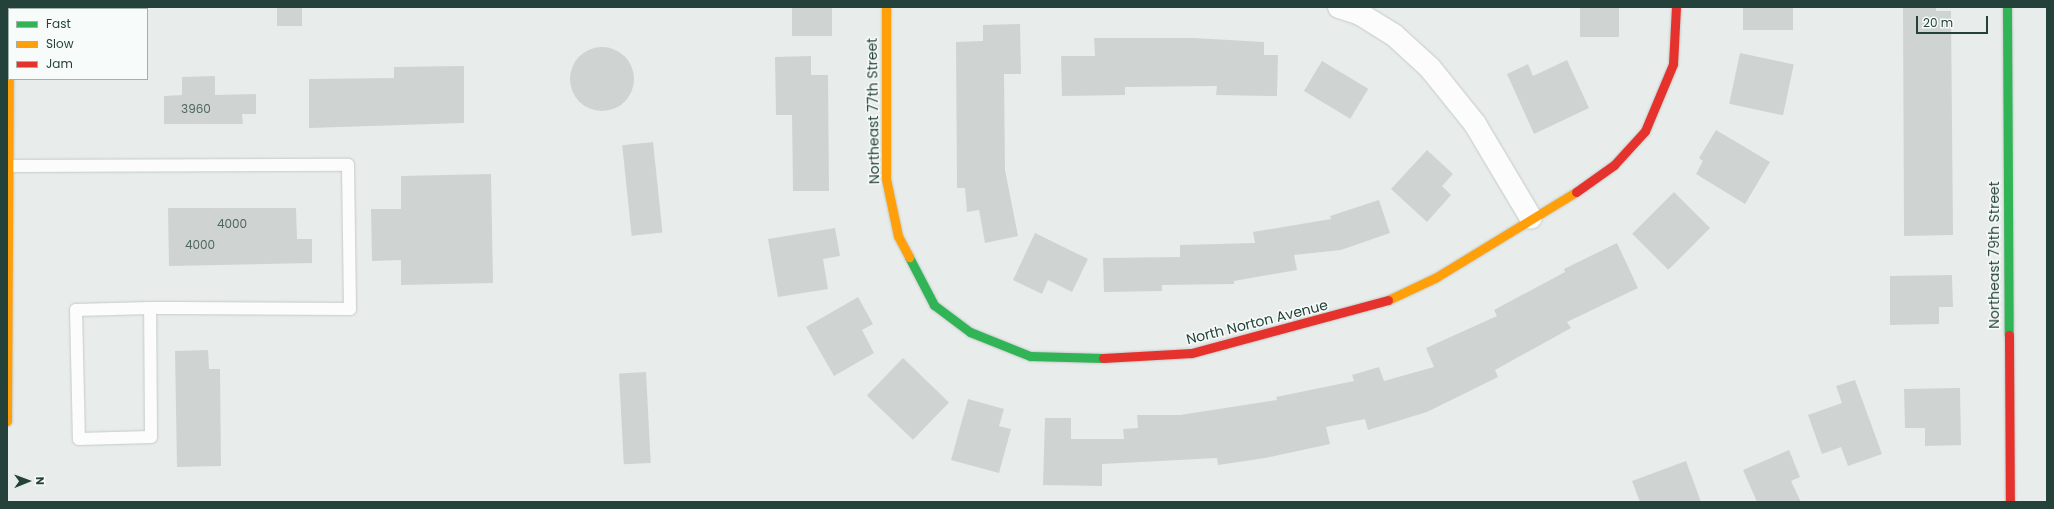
<!DOCTYPE html>
<style>
body{margin:0}
#map{position:relative;width:2054px;height:509px;overflow:hidden;background:#e8edeb;font-family:Poppins,sans-serif}
div>[style]{position:absolute}
[style*='--x']{left:calc(var(--x)*1px);top:calc(var(--y)*1px);width:calc(var(--w)*1px);rotate:calc(var(--a)*1deg)}
.building>*{inset:0;background:#cfd4d2;transform-origin:0 0}
.round{border-radius:50%}
.roads{filter:drop-shadow(0 0 1px #c5cac8) drop-shadow(0 0 1px #c5cac8)}
.lane>*{height:12px;margin:-6px;padding:0 6px;transform-origin:6px;border-radius:6px;background:#fcfcfc}
.street>*{height:22px;margin:-11px;padding:0 11px;transform-origin:11px;border-radius:11px;background:#fcfcfc}
.fast>*{height:9px;margin:-4.5px;padding:0 4.5px;transform-origin:4.5px;border-radius:4.5px;background:#30b455}
.slow>*{height:9px;margin:-4.5px;padding:0 4.5px;transform-origin:4.5px;border-radius:4.5px;background:#ff9f0a}
.jam>*{height:9px;margin:-4.5px;padding:0 4.5px;transform-origin:4.5px;border-radius:4.5px;background:#e5322d}
span{translate:-50% -50%;white-space:nowrap;text-align:center;line-height:1.15;-webkit-text-stroke:3px #f7fbf9;paint-order:stroke}
.number-label{font-size:12px;color:#506761}
.number-label span{-webkit-text-stroke-width:0}
.street-label{font-size:14px;color:#24423a}
.frame{position:absolute;inset:0;border:8px solid #24423a;pointer-events:none}
.legend{position:absolute;left:8px;top:8px;width:140px;height:72px;box-sizing:border-box;background:#f7fbf9;border:1px solid #a3b1ad;margin:0;padding:5px 7px;list-style:none;font-size:12px;color:#24423a}
.legend li{display:flex;align-items:center;gap:8px;height:20px}
.legend b{width:20px;border:1px solid #a3b1ad}
.north{position:absolute;left:8px;top:461px;width:40px;height:40px;-webkit-text-stroke:3px #f7fbf9;paint-order:stroke;rotate:89deg;font-size:11px;font-weight:700;line-height:16px;text-align:center;color:#24423a}
.north::after{content:'';display:block;margin:auto;width:14px;height:18px;background:#24423a;clip-path:polygon(50% 0,100% 100%,50% 72%,0 100%)}
.scale{position:absolute;left:1916px;top:16px;width:72px;height:18px;box-sizing:border-box;border:2px solid #24423a;border-top:0;padding-left:5px;font-size:12px;line-height:14px;white-space:nowrap;color:#24423a;-webkit-text-stroke:3px #f7fbf9;paint-order:stroke}
</style>
<div id="map">
<div class="building">
<i style="left:277px;top:7px;width:25px;height:19px"></i>
<i style="left:792px;top:7px;width:40px;height:29px"></i>
<i style="left:1580px;top:7px;width:39px;height:30px"></i>
<i style="left:1743px;top:7px;width:50px;height:23px"></i>
<i style="clip-path:polygon(1903px 7px,1936px 7px,1936px 11px,1951px 11px,1953px 235px,1904px 236px)"></i>
<i style="clip-path:polygon(1020px 24px,1021px 74px,1004px 74px,1005px 170px,1018px 236px,985px 243px,979px 210px,967px 212px,965px 188px,957px 188px,956px 42px,983px 41px,983px 25px)"></i>
<i style="clip-path:polygon(1094px 38px,1194px 38px,1264px 42px,1264px 55px,1278px 55px,1277px 96px,1216px 95px,1217px 86px,1125px 87px,1125px 95px,1062px 96px,1061px 56px,1095px 56px)"></i>
<i class="round" style="left:570px;top:47px;width:64px;height:64px"></i>
<i style="left:1740px;top:53px;width:55px;height:52px;rotate:12deg"></i>
<i style="clip-path:polygon(811px 56px,811px 75px,828px 75px,829px 191px,793px 191px,792px 115px,776px 115px,775px 57px)"></i>
<i style="clip-path:polygon(1567px 60px,1589px 108px,1534px 134px,1507px 74px,1528px 64px,1533px 76px)"></i>
<i style="left:1322px;top:61px;width:54px;height:35px;rotate:31deg"></i>
<i style="clip-path:polygon(464px 66px,464px 123px,309px 128px,309px 79px,394px 78px,394px 67px)"></i>
<i style="clip-path:polygon(215px 76px,215px 95px,256px 94px,256px 114px,242px 114px,243px 124px,164px 124px,164px 96px,182px 95px,182px 77px)"></i>
<i style="clip-path:polygon(1716px 130px,1770px 162px,1745px 204px,1696px 174px,1703px 161px,1699px 158px)"></i>
<i style="left:653px;top:142px;width:91px;height:31px;rotate:84deg"></i>
<i style="clip-path:polygon(1427px 150px,1453px 174px,1442px 186px,1451px 195px,1427px 222px,1391px 189px)"></i>
<i style="clip-path:polygon(491px 174px,493px 283px,401px 285px,401px 260px,372px 261px,371px 209px,401px 209px,401px 176px)"></i>
<i style="left:1674px;top:192px;width:51px;height:59px;rotate:45deg"></i>
<i style="clip-path:polygon(1379px 200px,1390px 233px,1341px 250px,1294px 255px,1297px 270px,1234px 281px,1234px 284px,1162px 285px,1162px 291px,1104px 292px,1103px 258px,1180px 257px,1180px 245px,1255px 243px,1253px 232px,1331px 219px,1330px 216px)"></i>
<i style="clip-path:polygon(168px 208px,296px 208px,297px 239px,312px 239px,312px 263px,169px 266px)"></i>
<i style="clip-path:polygon(835px 228px,840px 256px,823px 259px,828px 289px,778px 297px,768px 239px)"></i>
<i style="clip-path:polygon(1035px 233px,1088px 259px,1072px 292px,1048px 280px,1042px 294px,1013px 280px)"></i>
<i style="clip-path:polygon(1617px 243px,1638px 288px,1567px 322px,1571px 328px,1495px 370px,1498px 377px,1427px 412px,1368px 430px,1365px 419px,1326px 427px,1330px 444px,1265px 458px,1218px 465px,1217px 458px,1102px 464px,1102px 486px,1043px 485px,1045px 418px,1071px 418px,1071px 439px,1124px 439px,1123px 429px,1138px 428px,1137px 415px,1180px 415px,1277px 400px,1276px 397px,1354px 381px,1352px 375px,1379px 367px,1384px 381px,1434px 367px,1426px 348px,1497px 316px,1494px 310px,1565px 272px,1564px 269px)"></i>
<i style="clip-path:polygon(1952px 275px,1953px 307px,1939px 307px,1939px 324px,1890px 325px,1890px 276px)"></i>
<i style="clip-path:polygon(858px 297px,873px 324px,862px 330px,874px 353px,834px 376px,806px 327px)"></i>
<i style="clip-path:polygon(208px 350px,209px 369px,220px 369px,221px 466px,177px 467px,175px 351px)"></i>
<i style="left:903px;top:358px;width:64px;height:52px;rotate:44deg"></i>
<i style="left:646px;top:372px;width:91px;height:27px;rotate:87deg"></i>
<i style="clip-path:polygon(1855px 380px,1882px 454px,1848px 466px,1841px 447px,1822px 454px,1808px 415px,1842px 403px,1836px 386px)"></i>
<i style="clip-path:polygon(1960px 388px,1961px 445px,1925px 446px,1925px 428px,1905px 428px,1904px 389px)"></i>
<i style="clip-path:polygon(968px 399px,1004px 409px,999px 426px,1011px 429px,999px 473px,951px 460px)"></i>
<i style="clip-path:polygon(1789px 450px,1800px 477px,1791px 481px,1801px 502px,1757px 502px,1743px 470px)"></i>
<i style="clip-path:polygon(1686px 461px,1701px 502px,1640px 502px,1632px 481px)"></i>
</div>
<div class="roads">
<div class="lane">
<i style="--x:9;--y:166;--w:339;--a:-0.2"></i>
<i style="--x:348;--y:165;--w:144;--a:89.2"></i>
<i style="--x:350;--y:309;--w:177;--a:-179.7"></i>
<i style="--x:173;--y:308;--w:23;--a:180"></i>
<i style="--x:150;--y:308;--w:74;--a:178.5"></i>
<i style="--x:76;--y:310;--w:129;--a:88.7"></i>
<i style="--x:79;--y:439;--w:72;--a:-1.6"></i>
<i style="--x:151;--y:437;--w:129;--a:-90.4"></i>
</div>
<div class="street">
<i style="--x:9;--y:7;--w:27;--a:90"></i>
<i style="--x:1339;--y:7;--w:22;--a:18"></i>
<i style="--x:1360;--y:14;--w:40;--a:32"></i>
<i style="--x:1394;--y:35;--w:49;--a:42.5"></i>
<i style="--x:1430;--y:68;--w:72;--a:51.2"></i>
<i style="--x:1475;--y:124;--w:109;--a:59.2"></i>
</div>
<div class="fast">
<i style="--x:2007;--y:7;--w:328;--a:89.7"></i>
<i style="--x:909;--y:257;--w:54;--a:62.5"></i>
<i style="--x:934;--y:305;--w:45;--a:36.9"></i>
<i style="--x:970;--y:332;--w:65;--a:21.8"></i>
<i style="--x:1030;--y:356;--w:73;--a:1.6"></i>
</div>
<div class="slow">
<i style="--x:886;--y:7;--w:172;--a:90"></i>
<i style="--x:886;--y:179;--w:58;--a:78.1"></i>
<i style="--x:898;--y:236;--w:24;--a:62"></i>
<i style="--x:1388;--y:300;--w:52;--a:-25.1"></i>
<i style="--x:1435;--y:278;--w:165;--a:-31.4"></i>
<i style="--x:7;--y:421;--w:342;--a:-89.7"></i>
</div>
<div class="jam">
<i style="--x:1576;--y:192;--w:47;--a:-35.4"></i>
<i style="--x:1614;--y:165;--w:46;--a:-47.6"></i>
<i style="--x:1645;--y:131;--w:73;--a:-67.3"></i>
<i style="--x:1673;--y:64;--w:57;--a:-87"></i>
<i style="--x:2009;--y:335;--w:167;--a:89.7"></i>
<i style="--x:1103;--y:358;--w:89;--a:-3.2"></i>
<i style="--x:1192;--y:353;--w:203;--a:-15.1"></i>
</div>
</div>
<div class="number-label">
<span style="left:196px;top:109px">3960</span>
<span style="left:232px;top:224px">4000</span>
<span style="left:200px;top:245px">4000</span>
</div>
<div class="street-label">
<span style="left:873px;top:111px;rotate:-91deg">Northeast 77th Street</span>
<span style="left:1994px;top:255px;rotate:-90deg">Northeast 79th Street</span>
<span style="left:1257px;top:322px;rotate:-14deg">North Norton Avenue</span>
</div>
<div class="frame"></div>
<ul class="legend">
<li><b style="height:5px;background:#30b455"></b>Fast</li>
<li><b style="height:5px;background:#ff9f0a"></b>Slow</li>
<li><b style="height:5px;background:#e5322d"></b>Jam</li>
</ul>
<div class="north">N</div>
<div class="scale">20 m</div>
</div>
